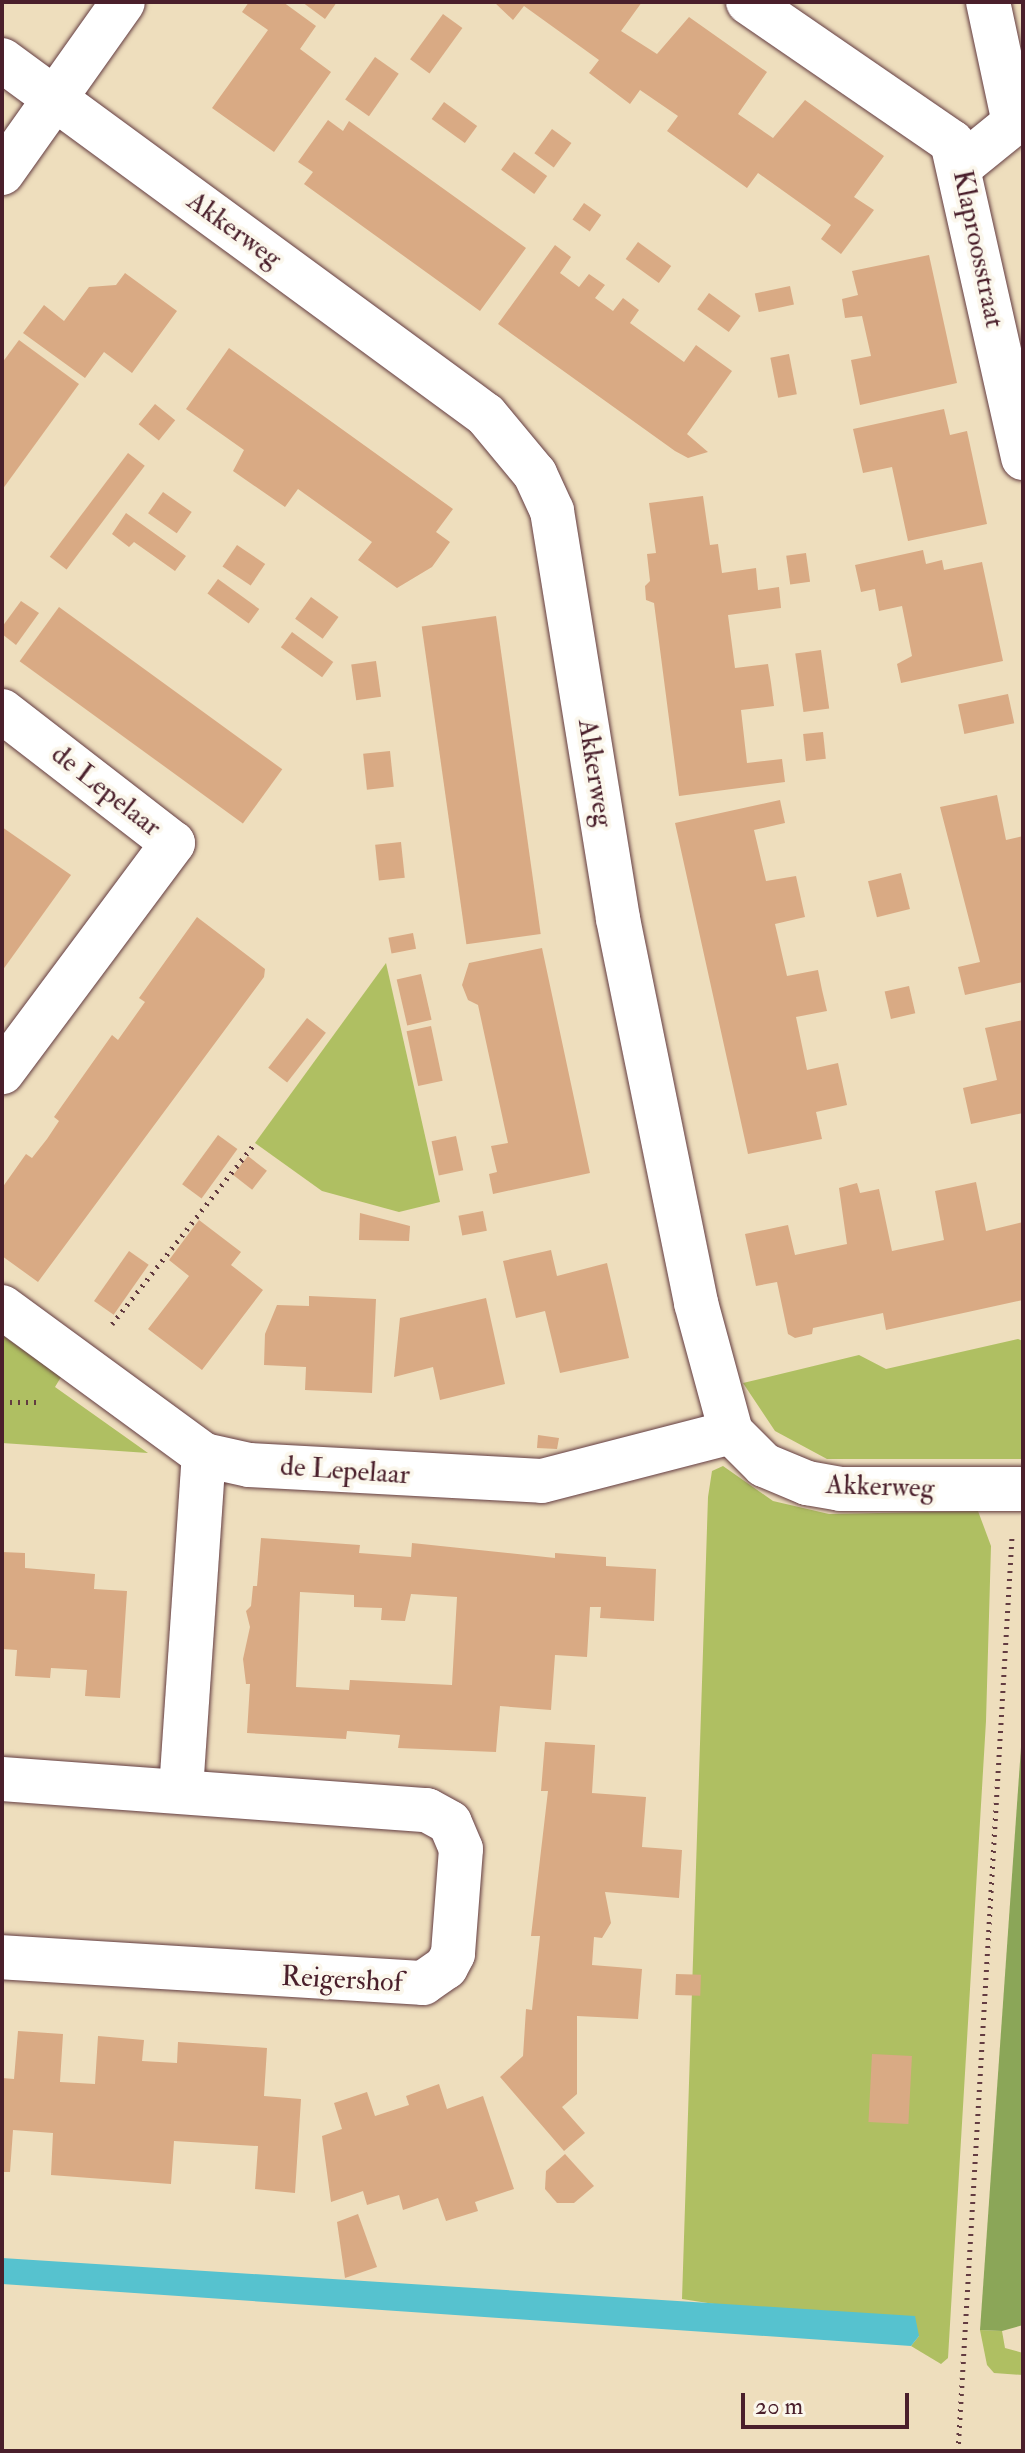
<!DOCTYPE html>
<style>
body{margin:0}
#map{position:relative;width:1025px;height:2453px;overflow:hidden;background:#eedebd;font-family:"IM FELL Double Pica",serif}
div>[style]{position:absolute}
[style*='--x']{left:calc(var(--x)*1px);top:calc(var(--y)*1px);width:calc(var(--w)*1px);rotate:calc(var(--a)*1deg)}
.green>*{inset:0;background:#afbf62}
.forest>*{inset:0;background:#8ba658}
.water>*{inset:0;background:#56c2cf}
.building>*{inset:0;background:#d9aa84;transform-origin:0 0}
.path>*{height:5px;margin-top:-2.5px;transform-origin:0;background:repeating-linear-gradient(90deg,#633c41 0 2px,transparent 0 8px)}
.roads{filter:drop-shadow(0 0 2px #633c41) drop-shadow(0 0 2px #633c41)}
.minor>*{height:44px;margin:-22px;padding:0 22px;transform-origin:22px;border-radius:22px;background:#fff}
span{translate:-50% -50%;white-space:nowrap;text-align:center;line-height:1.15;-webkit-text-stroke:8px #fbf7ec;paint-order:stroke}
.street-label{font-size:28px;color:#4a1f2b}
.frame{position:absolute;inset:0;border:4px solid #4a1f2b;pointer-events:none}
.scale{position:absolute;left:741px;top:2393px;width:168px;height:36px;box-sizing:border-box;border:4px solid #4a1f2b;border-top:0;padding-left:10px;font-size:24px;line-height:28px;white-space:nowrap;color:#4a1f2b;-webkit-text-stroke:6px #fbf7ec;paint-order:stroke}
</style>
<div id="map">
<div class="green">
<i style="clip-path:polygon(386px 963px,440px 1202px,399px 1212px,322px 1191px,255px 1143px)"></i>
<i style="clip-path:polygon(2px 1335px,61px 1377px,55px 1387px,148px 1453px,2px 1443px)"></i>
<i style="clip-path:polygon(1018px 1339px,1023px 1341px,1023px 1459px,827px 1459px,775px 1431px,743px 1383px,859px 1355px,886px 1369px)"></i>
<i style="clip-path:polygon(723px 1466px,773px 1501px,829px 1514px,978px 1511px,991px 1546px,986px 1721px,948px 2358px,941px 2364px,911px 2346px,919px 2336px,682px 2299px,708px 1497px,712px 1471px)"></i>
<i style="clip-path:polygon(980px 2330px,1002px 2331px,1005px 2348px,1023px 2353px,1023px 2375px,994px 2373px,987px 2365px)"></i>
</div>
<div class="forest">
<i style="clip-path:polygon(1023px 1719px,1023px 2325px,1002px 2331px,980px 2330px)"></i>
</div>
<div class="water">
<i style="clip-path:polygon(2px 2258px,915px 2316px,919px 2336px,911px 2346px,2px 2284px)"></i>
</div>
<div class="building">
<i style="clip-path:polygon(249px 2px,283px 2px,316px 26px,300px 49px,331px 72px,274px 152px,212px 108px,268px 30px,242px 12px)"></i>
<i style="clip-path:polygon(302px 2px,337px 2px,325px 19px)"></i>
<i style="clip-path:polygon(494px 2px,642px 2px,621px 31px,657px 54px,689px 17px,767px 72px,738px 114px,773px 138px,805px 100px,884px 156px,854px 197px,874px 210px,841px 254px,821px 239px,831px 225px,758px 173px,747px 188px,667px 131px,678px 116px,640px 90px,630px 104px,589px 73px,599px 60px,524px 6px,513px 20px)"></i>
<i style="left:443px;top:14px;width:24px;height:56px;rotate:36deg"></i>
<i style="left:375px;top:57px;width:29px;height:52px;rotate:35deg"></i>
<i style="left:444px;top:102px;width:41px;height:21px;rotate:36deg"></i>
<i style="clip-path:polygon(328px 120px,343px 131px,349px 121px,526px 248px,480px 311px,304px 184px,313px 172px,298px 162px)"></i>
<i style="left:552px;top:129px;width:24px;height:30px;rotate:36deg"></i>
<i style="left:514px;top:152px;width:41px;height:22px;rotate:36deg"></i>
<i style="left:584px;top:203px;width:21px;height:20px;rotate:35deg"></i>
<i style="left:638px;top:242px;width:41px;height:21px;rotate:36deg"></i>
<i style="clip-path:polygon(555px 245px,571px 257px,560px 273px,579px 287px,589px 274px,605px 285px,595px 298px,613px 311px,623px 298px,639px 310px,630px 323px,684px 362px,696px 345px,732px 371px,687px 434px,708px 452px,688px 458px,675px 451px,498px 324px)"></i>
<i style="clip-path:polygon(929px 255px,957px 383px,860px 405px,851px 360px,871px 356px,862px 316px,845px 318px,842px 299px,858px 295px,852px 271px)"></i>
<i style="clip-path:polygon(125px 273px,177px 311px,132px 373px,104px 352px,85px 378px,23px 333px,44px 305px,64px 321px,89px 287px,116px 285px)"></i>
<i style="left:790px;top:286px;width:19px;height:36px;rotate:78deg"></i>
<i style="left:709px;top:293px;width:39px;height:20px;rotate:36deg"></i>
<i style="clip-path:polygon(19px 340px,79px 384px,2px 490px,2px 363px)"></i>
<i style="clip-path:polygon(229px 348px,453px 509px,436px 532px,450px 542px,432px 567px,397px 588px,358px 560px,372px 542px,298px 489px,285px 507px,233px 471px,244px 450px,186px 409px)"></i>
<i style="left:789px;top:354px;width:41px;height:19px;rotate:79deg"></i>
<i style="left:155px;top:404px;width:26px;height:26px;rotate:39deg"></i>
<i style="clip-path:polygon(944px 409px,950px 435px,967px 431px,987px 524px,908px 541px,892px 467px,863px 473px,853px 429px)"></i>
<i style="left:128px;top:453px;width:21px;height:130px;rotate:37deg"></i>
<i style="left:163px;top:492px;width:35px;height:26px;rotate:35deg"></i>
<i style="clip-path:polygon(703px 496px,710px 545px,718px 544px,722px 573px,756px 568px,758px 590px,779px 587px,781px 608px,728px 615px,735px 668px,768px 664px,771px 683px,774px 706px,741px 710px,747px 763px,782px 759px,785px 782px,679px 796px,654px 603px,646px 600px,645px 586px,650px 581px,647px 554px,656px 553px,649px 503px)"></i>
<i style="clip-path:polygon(126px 513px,186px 556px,175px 571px,134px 542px,129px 547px,112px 534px)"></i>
<i style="left:237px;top:545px;width:34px;height:26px;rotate:34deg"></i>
<i style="clip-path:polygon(923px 550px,926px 564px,942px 560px,944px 570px,982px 562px,1003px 661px,901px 683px,897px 664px,912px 656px,902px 606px,879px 611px,875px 589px,861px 592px,855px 565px)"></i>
<i style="left:806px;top:553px;width:29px;height:20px;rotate:82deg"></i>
<i style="left:218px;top:579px;width:51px;height:18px;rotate:36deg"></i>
<i style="left:311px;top:597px;width:34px;height:27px;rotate:36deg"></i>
<i style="clip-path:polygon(21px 601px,39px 613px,16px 645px,2px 634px,2px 627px)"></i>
<i style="left:59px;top:607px;width:276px;height:67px;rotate:36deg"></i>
<i style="left:496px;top:616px;width:321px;height:75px;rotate:82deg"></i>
<i style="left:292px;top:632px;width:51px;height:19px;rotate:36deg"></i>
<i style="left:821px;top:650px;width:59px;height:26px;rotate:82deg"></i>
<i style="left:376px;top:661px;width:36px;height:25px;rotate:82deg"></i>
<i style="left:1008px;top:694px;width:30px;height:51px;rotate:78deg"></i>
<i style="left:823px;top:732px;width:27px;height:20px;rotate:84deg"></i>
<i style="left:390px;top:751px;width:36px;height:27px;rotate:84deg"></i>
<i style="clip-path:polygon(997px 795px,1006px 840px,1023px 836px,1023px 982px,965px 995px,958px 967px,980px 962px,940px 807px)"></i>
<i style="clip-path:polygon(780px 800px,785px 823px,754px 830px,766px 881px,796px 876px,805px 917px,775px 924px,787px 976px,818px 970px,822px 990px,827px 1011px,796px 1017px,807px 1070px,838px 1063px,847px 1105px,816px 1112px,822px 1139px,748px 1154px,675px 823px)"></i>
<i style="clip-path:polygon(2px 827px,71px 875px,2px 971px)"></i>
<i style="left:401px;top:842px;width:36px;height:26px;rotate:84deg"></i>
<i style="left:901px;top:873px;width:37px;height:34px;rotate:76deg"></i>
<i style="clip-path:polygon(197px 917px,265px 969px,264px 977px,38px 1282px,2px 1256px,2px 1188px,26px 1154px,32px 1158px,47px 1139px,59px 1121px,54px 1117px,112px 1035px,118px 1040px,145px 1002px,139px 998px)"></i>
<i style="left:413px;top:933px;width:16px;height:25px;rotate:79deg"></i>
<i style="clip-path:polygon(542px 948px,590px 1173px,493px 1194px,489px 1174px,497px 1172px,491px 1146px,508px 1143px,478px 1005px,468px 1000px,462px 985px,469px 963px)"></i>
<i style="left:421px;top:974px;width:47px;height:25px;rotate:77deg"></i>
<i style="left:909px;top:986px;width:28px;height:25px;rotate:77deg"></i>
<i style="left:307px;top:1018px;width:24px;height:63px;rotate:38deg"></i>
<i style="clip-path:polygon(1023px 1020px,1023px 1113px,971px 1124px,963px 1088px,997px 1080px,985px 1028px)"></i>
<i style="left:431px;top:1026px;width:56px;height:25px;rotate:78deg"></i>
<i style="left:218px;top:1135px;width:24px;height:61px;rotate:36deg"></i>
<i style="left:456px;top:1136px;width:35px;height:25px;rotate:78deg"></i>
<i style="left:248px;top:1156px;width:24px;height:24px;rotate:38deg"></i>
<i style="clip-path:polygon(976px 1182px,986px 1231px,1023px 1222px,1023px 1300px,886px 1330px,883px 1313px,813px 1328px,812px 1334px,795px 1338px,788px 1334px,777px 1282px,756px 1286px,745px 1234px,788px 1225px,795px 1255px,847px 1244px,839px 1188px,857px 1183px,860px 1193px,879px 1189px,892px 1251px,944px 1240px,935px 1191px)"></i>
<i style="left:483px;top:1211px;width:20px;height:25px;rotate:79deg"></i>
<i style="clip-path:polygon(360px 1213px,410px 1226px,409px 1241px,359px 1240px)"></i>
<i style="clip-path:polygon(199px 1220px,241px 1252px,231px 1265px,263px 1290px,202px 1370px,148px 1329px,189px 1276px,169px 1260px)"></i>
<i style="clip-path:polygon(551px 1250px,557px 1276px,607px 1263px,629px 1358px,560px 1373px,545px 1311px,516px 1318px,503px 1261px)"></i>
<i style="left:129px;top:1251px;width:24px;height:61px;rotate:35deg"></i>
<i style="clip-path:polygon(309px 1296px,376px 1299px,372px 1393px,305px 1390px,306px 1367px,264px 1365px,265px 1334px,277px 1305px,309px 1306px)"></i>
<i style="clip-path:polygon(486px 1298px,505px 1384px,440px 1400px,433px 1367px,394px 1377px,400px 1318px)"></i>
<i style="clip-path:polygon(538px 1435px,559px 1438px,557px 1449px,537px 1448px)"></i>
<i style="clip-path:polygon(evenodd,261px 1538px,360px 1545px,359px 1553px,411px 1557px,412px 1543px,555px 1558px,555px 1553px,606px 1557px,606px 1566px,656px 1569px,654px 1621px,600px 1618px,601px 1607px,590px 1607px,587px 1657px,555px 1655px,551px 1710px,500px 1706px,496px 1752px,398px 1748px,400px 1735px,347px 1731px,346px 1739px,247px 1733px,250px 1684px,246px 1684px,243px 1659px,250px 1627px,246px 1611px,251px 1606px,253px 1586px,257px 1586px,261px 1538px,300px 1592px,354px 1595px,354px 1607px,382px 1608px,381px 1620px,405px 1621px,411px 1594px,457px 1597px,452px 1685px,350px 1680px,349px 1690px,296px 1687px,300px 1592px)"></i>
<i style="clip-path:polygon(2px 1552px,25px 1553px,25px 1568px,95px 1574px,94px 1589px,127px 1591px,120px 1698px,85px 1696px,87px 1670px,51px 1668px,50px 1678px,15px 1676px,17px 1650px,2px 1649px)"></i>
<i style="clip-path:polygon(545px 1742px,595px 1745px,592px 1793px,646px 1797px,642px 1847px,682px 1850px,679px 1898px,605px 1892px,611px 1923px,602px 1938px,594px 1937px,592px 1965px,642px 1969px,638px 2019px,577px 2016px,577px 2094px,562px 2107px,585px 2133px,564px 2151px,500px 2077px,523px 2056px,526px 2009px,532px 2010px,540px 1936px,531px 1936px,548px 1791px,541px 1791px)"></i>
<i style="left:676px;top:1974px;width:25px;height:21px;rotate:2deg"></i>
<i style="clip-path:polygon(18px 2031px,63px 2034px,60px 2082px,95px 2084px,98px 2036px,144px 2040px,142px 2061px,177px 2063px,178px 2042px,267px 2048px,264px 2096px,301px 2099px,295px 2193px,255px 2189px,258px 2146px,174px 2141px,171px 2184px,90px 2178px,51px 2175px,53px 2133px,13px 2130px,10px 2172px,2px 2172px,2px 2078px,14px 2079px)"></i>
<i style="left:872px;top:2054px;width:40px;height:68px;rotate:3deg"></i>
<i style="clip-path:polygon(439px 2084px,447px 2109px,483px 2096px,514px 2189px,475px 2202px,478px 2211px,446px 2221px,438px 2198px,403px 2210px,399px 2195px,367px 2205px,363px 2191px,331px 2202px,322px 2136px,342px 2129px,334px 2103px,367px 2092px,375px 2116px,409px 2105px,406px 2096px)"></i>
<i style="clip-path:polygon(565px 2154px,594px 2186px,574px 2203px,557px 2203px,545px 2189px,546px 2171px)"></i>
<i style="clip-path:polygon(358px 2214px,377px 2267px,345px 2278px,337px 2222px)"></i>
</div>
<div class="path">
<i style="--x:112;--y:1324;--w:231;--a:-51.7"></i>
<i style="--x:2;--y:1402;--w:39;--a:0"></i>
<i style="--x:958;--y:2451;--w:915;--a:-86.62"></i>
</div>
<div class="roads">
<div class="minor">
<i style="--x:748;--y:2;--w:247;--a:34.5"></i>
<i style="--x:952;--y:142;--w:324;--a:77.3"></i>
<i style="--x:2;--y:60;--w:600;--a:36.26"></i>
<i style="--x:486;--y:415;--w:77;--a:50.3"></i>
<i style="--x:535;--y:474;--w:41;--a:65.3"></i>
<i style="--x:552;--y:511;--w:413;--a:80.8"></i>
<i style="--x:618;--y:919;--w:392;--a:78.5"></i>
<i style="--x:696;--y:1303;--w:134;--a:74.8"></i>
<i style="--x:731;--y:1432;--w:47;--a:45"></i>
<i style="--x:764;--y:1465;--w:47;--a:22.7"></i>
<i style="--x:807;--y:1483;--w:34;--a:10"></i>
<i style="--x:840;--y:1489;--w:183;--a:0"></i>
<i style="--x:961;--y:166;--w:68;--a:-39.1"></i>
<i style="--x:1014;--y:123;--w:124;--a:-102.1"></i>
<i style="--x:2;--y:173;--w:209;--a:-54.7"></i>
<i style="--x:2;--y:711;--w:216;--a:37.7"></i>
<i style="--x:173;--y:843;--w:286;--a:126.7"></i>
<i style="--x:2;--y:1307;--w:250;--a:36.2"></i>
<i style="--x:204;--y:1455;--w:46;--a:12.5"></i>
<i style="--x:249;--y:1465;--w:293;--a:3.1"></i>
<i style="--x:542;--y:1481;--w:195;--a:-14.5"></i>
<i style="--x:2;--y:1779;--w:426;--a:4.2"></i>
<i style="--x:427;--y:1810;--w:26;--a:29"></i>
<i style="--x:450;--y:1823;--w:28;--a:67"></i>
<i style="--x:461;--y:1849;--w:105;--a:94.4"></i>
<i style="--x:453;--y:1954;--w:15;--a:118"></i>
<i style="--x:446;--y:1967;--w:28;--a:145"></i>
<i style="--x:423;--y:1983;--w:422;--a:-176.5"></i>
<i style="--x:181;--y:1790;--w:336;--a:-86.1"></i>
</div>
</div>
<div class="street-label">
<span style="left:234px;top:230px;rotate:36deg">Akkerweg</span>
<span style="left:978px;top:249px;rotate:78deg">Klaproosstraat</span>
<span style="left:595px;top:773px;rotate:81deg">Akkerweg</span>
<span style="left:106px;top:791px;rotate:38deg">de Lepelaar</span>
<span style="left:345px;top:1471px;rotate:4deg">de Lepelaar</span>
<span style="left:880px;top:1487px;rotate:2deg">Akkerweg</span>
<span style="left:342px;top:1980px;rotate:3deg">Reigershof</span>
</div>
<div class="frame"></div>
<div class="scale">20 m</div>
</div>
